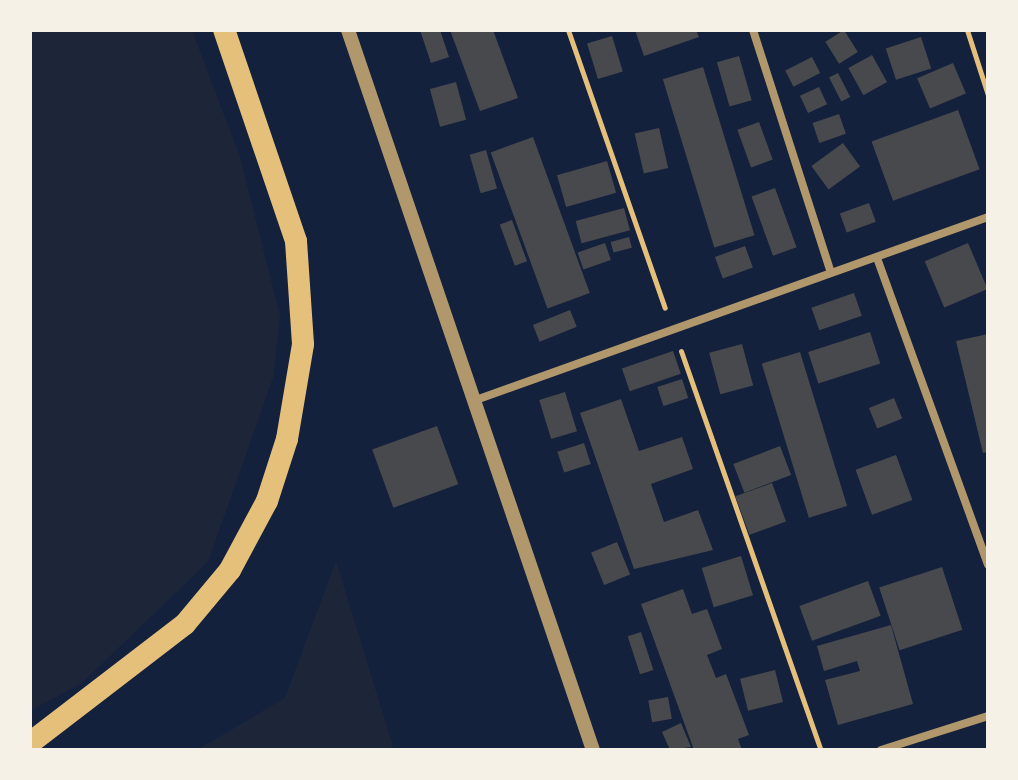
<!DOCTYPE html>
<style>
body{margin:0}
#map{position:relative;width:1018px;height:780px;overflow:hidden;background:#14213d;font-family:Rubik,sans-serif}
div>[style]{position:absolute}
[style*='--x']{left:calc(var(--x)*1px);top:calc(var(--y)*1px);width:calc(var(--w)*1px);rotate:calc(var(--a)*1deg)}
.green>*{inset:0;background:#1d2539}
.building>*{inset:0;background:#48494c;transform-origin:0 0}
.path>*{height:5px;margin:-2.5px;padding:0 2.5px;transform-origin:2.5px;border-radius:2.5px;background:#e5c07b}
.minor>*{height:8px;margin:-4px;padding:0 4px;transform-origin:4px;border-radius:4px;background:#b1986c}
.tertiary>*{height:14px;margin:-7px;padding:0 7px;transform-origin:7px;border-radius:7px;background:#b1986c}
.trunk>*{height:22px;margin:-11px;padding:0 11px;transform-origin:11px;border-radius:11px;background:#e5c07b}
span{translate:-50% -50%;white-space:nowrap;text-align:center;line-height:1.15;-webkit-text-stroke:6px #f6f1e7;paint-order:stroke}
.frame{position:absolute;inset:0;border:32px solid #f6f1e7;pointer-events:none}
</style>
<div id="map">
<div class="green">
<i style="clip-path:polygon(30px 30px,192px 30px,240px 157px,280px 316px,273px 378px,208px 562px,82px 683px,30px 711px)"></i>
<i style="clip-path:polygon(336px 561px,394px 750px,197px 750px,285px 698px)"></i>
</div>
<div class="building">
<i style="clip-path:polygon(420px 30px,440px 30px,449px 57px,431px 63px)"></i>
<i style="clip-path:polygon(450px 30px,493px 30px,518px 98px,480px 111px)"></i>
<i style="clip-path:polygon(635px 30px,696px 30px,699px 37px,644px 56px)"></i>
<i style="left:844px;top:30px;width:26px;height:22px;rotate:58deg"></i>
<i style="left:612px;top:36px;width:37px;height:26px;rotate:73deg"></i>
<i style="left:921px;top:37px;width:33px;height:37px;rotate:72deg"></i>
<i style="left:872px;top:55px;width:31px;height:27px;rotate:61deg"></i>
<i style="left:739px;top:56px;width:46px;height:23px;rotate:74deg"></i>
<i style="left:812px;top:57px;width:18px;height:30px;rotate:63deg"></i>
<i style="left:953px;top:63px;width:33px;height:39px;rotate:67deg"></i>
<i style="left:703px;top:67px;width:176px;height:42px;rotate:73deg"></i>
<i style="left:838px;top:73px;width:27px;height:10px;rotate:63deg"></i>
<i style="left:456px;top:82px;width:39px;height:27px;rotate:75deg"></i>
<i style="left:819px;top:87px;width:19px;height:21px;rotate:65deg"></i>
<i style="left:958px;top:110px;width:63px;height:92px;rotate:70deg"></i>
<i style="left:839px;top:114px;width:21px;height:28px;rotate:71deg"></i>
<i style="left:759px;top:122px;width:40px;height:23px;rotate:70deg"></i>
<i style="left:659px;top:128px;width:41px;height:25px;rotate:77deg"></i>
<i style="left:533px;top:137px;width:166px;height:45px;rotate:70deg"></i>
<i style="left:843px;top:143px;width:29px;height:39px;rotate:54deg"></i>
<i style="left:486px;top:150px;width:40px;height:17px;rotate:74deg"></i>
<i style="left:607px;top:161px;width:33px;height:52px;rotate:74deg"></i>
<i style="left:775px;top:188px;width:63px;height:25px;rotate:70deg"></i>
<i style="left:869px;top:203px;width:20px;height:31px;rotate:70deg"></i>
<i style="left:624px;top:208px;width:23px;height:50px;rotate:75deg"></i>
<i style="left:512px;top:220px;width:44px;height:13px;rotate:70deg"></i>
<i style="left:629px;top:237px;width:11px;height:19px;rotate:75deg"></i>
<i style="left:605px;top:243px;width:18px;height:29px;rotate:71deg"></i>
<i style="left:968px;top:243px;width:50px;height:47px;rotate:67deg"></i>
<i style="left:745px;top:246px;width:23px;height:32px;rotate:70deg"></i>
<i style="left:854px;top:293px;width:24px;height:45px;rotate:71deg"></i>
<i style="left:570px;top:310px;width:18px;height:40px;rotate:68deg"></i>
<i style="left:870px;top:332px;width:33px;height:65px;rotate:72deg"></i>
<i style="clip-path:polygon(988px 334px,988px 452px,983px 453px,956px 341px)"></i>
<i style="left:742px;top:344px;width:43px;height:34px;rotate:75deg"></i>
<i style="left:673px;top:351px;width:24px;height:54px;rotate:71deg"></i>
<i style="left:800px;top:352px;width:161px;height:40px;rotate:73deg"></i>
<i style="left:682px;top:379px;width:20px;height:26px;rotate:72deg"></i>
<i style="left:565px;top:392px;width:41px;height:27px;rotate:73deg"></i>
<i style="left:894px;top:398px;width:22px;height:27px;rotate:68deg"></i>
<i style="clip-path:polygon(621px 399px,639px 451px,682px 437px,693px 469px,651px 484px,664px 522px,698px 510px,713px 550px,634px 569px,580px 413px)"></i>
<i style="left:437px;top:426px;width:62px;height:69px;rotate:70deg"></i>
<i style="left:584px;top:443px;width:22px;height:28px;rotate:72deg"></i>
<i style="left:780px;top:446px;width:31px;height:50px;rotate:69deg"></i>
<i style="left:896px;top:455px;width:48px;height:43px;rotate:70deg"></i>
<i style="left:772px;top:483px;width:41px;height:39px;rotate:70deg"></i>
<i style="left:617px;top:542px;width:35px;height:28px;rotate:68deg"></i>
<i style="left:741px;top:556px;width:41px;height:41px;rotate:73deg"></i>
<i style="left:942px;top:567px;width:66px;height:66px;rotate:72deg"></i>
<i style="left:868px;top:581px;width:37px;height:73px;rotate:70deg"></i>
<i style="clip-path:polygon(683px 589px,692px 614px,707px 609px,722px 649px,707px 655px,716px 678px,726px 674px,749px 735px,738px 739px,742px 750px,694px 750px,641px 604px)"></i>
<i style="clip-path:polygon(891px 625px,913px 704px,838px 725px,825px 680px,860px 671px,857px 661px,824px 671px,817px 646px)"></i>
<i style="left:641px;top:632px;width:40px;height:14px;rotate:72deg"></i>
<i style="left:775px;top:670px;width:33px;height:36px;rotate:76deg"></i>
<i style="left:668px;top:697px;width:22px;height:20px;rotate:80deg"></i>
<i style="clip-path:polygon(681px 723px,691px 747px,670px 750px,662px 732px)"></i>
</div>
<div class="path">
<i style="--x:568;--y:30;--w:294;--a:70.8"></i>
<i style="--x:967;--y:30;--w:68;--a:72.1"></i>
<i style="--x:681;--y:351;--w:423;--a:70.7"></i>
</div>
<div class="minor">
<i style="--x:753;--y:30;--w:255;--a:72.2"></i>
<i style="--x:877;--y:258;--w:326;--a:70.1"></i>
<i style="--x:473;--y:401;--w:547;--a:-19.66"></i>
<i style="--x:881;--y:750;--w:112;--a:-17.6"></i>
</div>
<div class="tertiary">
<i style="--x:348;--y:30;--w:761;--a:71.21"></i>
</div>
<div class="trunk">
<i style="--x:30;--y:743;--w:195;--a:-37.5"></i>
<i style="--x:185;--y:624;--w:70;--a:-50.2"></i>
<i style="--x:230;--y:570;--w:78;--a:-61.8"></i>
<i style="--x:267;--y:501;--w:65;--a:-72.1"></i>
<i style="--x:287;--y:439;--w:96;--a:-80.4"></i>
<i style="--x:303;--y:344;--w:103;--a:-93.9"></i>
<i style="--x:296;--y:241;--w:223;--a:-108.8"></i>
</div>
<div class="frame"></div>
</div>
